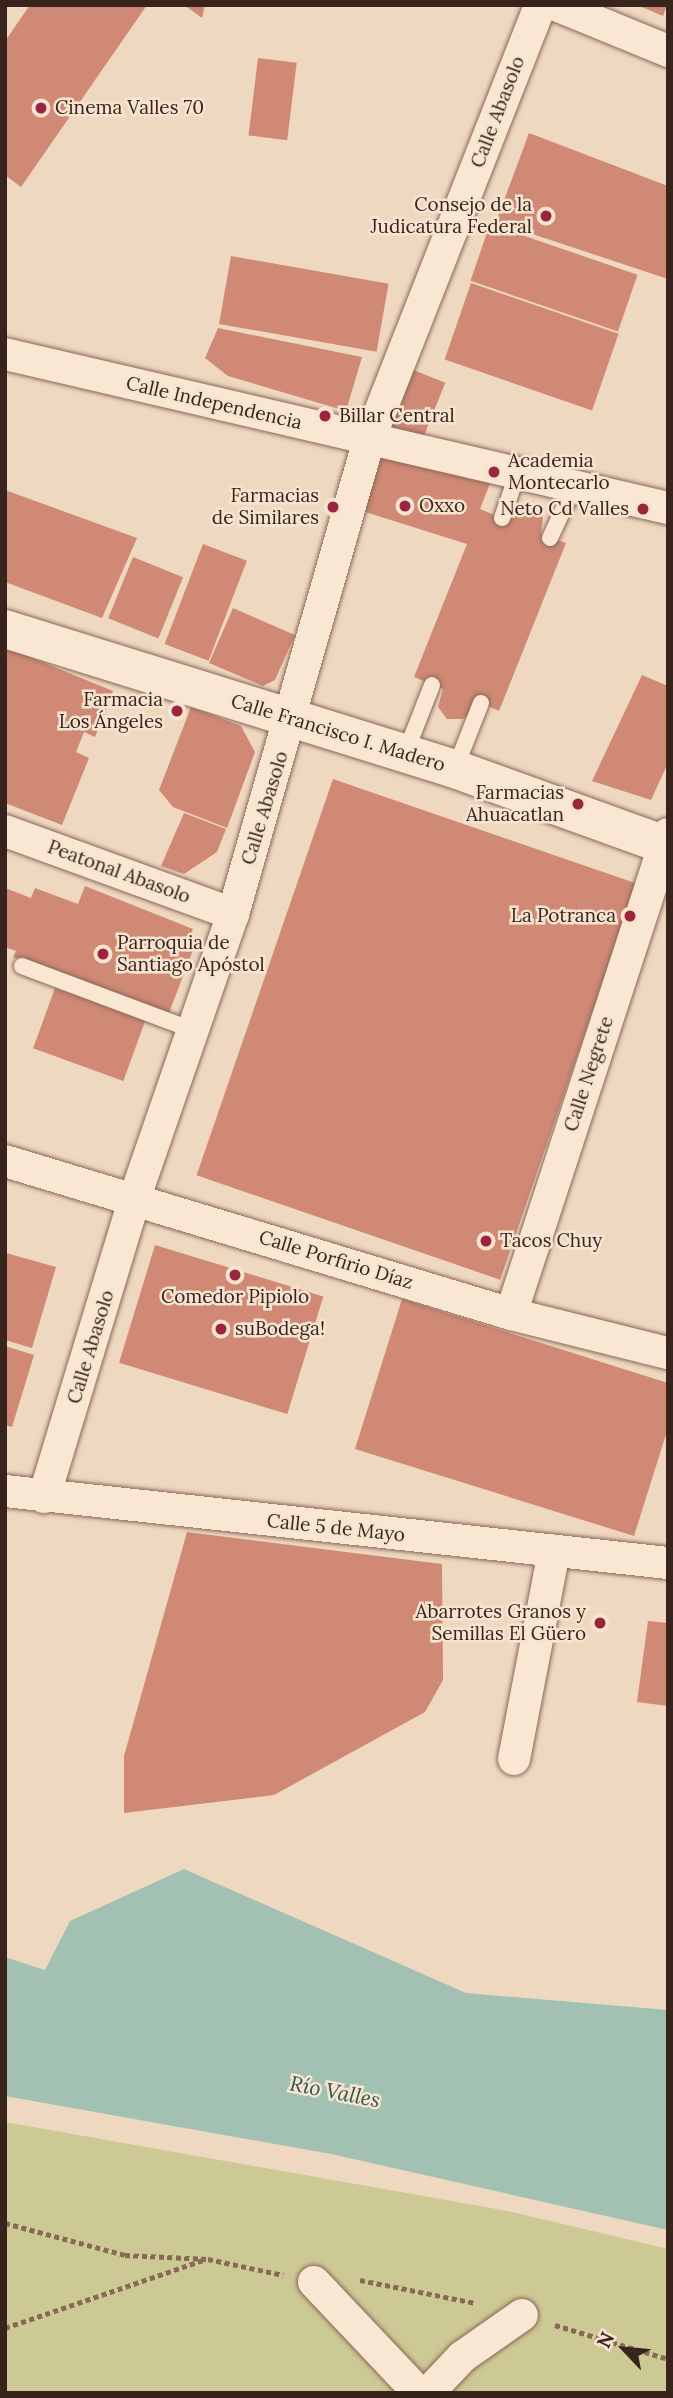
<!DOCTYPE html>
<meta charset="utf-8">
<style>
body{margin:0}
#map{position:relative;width:673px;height:2398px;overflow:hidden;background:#efd8c0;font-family:Lora,serif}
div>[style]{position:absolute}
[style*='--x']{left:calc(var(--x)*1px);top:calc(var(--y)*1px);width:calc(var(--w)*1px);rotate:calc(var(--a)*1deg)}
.green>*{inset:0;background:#cdc994}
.water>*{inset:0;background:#a3c1b3}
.building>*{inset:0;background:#cf8974;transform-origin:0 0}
.path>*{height:4.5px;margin-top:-2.25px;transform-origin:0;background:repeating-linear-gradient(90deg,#896857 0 5px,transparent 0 8.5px)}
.roads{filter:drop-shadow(0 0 2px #896857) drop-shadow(0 0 2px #896857)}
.lane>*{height:16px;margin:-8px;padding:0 8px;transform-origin:8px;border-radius:8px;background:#fae7d3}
.street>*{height:32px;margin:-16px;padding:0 16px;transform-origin:16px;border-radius:16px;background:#fae7d3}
.secondary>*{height:38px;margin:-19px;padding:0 19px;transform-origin:19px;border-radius:19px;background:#fae7d3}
.dots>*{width:19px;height:19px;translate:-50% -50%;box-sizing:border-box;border:4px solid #f6e4d0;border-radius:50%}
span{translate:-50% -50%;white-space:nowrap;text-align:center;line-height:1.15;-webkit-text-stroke:5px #f6e4d0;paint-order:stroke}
.poi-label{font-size:19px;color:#38241c}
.left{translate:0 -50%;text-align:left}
.right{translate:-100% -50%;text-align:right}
.street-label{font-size:19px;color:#38241c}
.water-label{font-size:21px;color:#2b584d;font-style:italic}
.frame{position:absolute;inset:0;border:7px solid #38241c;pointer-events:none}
.north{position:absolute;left:589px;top:2314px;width:70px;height:70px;-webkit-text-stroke:5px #f6e4d0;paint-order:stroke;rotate:296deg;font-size:19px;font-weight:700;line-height:28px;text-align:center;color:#38241c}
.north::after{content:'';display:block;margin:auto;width:24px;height:32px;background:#38241c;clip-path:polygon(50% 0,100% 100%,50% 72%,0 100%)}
</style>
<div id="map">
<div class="green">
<i style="clip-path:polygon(5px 2122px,508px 2211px,668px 2249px,668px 2393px,5px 2393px)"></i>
</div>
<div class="water">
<i style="clip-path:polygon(184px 1869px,466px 1993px,668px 2010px,668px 2230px,331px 2154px,5px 2096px,5px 1957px,45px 1970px,70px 1921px)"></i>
</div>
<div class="building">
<i style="clip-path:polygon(30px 5px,147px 5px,21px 187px,5px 175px,5px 41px)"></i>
<i style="clip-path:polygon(184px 5px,205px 5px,202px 18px)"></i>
<i style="clip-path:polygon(637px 5px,667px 5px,663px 16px)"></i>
<i style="left:258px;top:58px;width:39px;height:78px;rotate:7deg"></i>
<i style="clip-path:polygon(529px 133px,668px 186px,668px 279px,496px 222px)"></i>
<i style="left:490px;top:224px;width:156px;height:60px;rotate:19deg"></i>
<i style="left:231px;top:256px;width:160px;height:69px;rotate:10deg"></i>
<i style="left:471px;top:283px;width:156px;height:81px;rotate:19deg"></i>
<i style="clip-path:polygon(218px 328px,362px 357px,346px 411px,228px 376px,205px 358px)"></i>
<i style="left:411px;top:369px;width:37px;height:66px;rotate:22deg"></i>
<i style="clip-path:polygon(380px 447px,492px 478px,480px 509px,509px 521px,521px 507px,533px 507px,543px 518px,541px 534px,566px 543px,499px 711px,481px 703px,463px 719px,447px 719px,438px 707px,443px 689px,414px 677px,467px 544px,362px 511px)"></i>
<i style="clip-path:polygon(5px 490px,137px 538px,102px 618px,5px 582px)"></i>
<i style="left:203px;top:544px;width:47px;height:107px;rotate:21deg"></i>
<i style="left:133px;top:557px;width:54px;height:66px;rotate:22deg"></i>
<i style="clip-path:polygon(233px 608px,295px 635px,275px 680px,263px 686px,209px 663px)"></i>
<i style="clip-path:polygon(5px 647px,113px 691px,95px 737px,84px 732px,76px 752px,89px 758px,62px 825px,5px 803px)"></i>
<i style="clip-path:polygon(642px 675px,668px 686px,668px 763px,651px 800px,592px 781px)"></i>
<i style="clip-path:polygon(191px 707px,241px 726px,255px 752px,227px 828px,173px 807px,159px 790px)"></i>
<i style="left:333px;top:779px;width:321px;height:419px;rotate:19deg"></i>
<i style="clip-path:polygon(184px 813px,226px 829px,217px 852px,184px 874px,161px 866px)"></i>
<i style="clip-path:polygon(85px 886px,193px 929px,186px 947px,193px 950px,167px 1018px,13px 957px,16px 951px,5px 947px,5px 888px,31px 898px,35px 888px,78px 904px)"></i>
<i style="left:55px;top:988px;width:96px;height:64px;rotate:20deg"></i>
<i style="left:155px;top:1245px;width:176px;height:123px;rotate:17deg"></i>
<i style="clip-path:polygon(6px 1253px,56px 1267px,32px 1348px,5px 1340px)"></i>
<i style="clip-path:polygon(402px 1299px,668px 1383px,668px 1428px,634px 1536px,355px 1449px)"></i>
<i style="clip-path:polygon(5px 1346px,34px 1355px,12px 1427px,5px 1425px)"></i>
<i style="clip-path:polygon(187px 1532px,442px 1564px,443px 1680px,425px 1712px,274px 1795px,124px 1813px,124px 1756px)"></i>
<i style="clip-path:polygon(648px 1621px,668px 1623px,668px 1706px,637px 1702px)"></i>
</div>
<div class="path">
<i style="--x:5;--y:2223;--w:124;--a:14.9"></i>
<i style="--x:125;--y:2255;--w:83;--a:2.8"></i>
<i style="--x:208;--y:2259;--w:77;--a:12"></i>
<i style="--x:360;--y:2280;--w:117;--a:11.3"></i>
<i style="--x:555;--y:2325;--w:118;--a:16.7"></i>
<i style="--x:5;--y:2328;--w:210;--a:-18.9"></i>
</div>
<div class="roads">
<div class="lane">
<i style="--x:502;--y:518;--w:49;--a:-70.8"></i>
<i style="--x:550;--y:538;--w:60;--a:-65.2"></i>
<i style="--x:405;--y:754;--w:74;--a:-68.6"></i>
<i style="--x:455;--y:769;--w:71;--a:-68.5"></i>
<i style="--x:22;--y:966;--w:182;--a:20.6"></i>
</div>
<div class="street">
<i style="--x:556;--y:5;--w:121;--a:22.3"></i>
<i style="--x:5;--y:354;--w:681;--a:13.08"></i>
<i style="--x:5;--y:831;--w:243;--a:20"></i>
<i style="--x:5;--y:1161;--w:529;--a:16.82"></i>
<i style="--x:511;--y:1314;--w:162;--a:14"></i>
<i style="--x:511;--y:1314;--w:505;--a:-71.89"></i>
<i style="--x:5;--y:1491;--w:667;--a:6.2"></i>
<i style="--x:44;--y:1497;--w:313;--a:-73.1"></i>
<i style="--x:135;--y:1197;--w:299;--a:-70.9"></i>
<i style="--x:233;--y:914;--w:493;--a:-74"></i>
<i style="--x:369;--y:440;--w:467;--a:-68.5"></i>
<i style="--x:514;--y:1759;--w:212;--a:-79.1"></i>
<i style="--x:314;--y:2282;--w:153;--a:46.6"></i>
<i style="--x:428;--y:2393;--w:50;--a:-46.6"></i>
<i style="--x:462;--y:2357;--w:73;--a:-35"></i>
</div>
<div class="secondary">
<i style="--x:5;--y:629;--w:471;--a:17.3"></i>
<i style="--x:455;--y:769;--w:226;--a:19.9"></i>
</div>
</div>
<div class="dots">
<i style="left:41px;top:108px;background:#9a253c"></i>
<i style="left:546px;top:216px;background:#9a253c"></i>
<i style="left:325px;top:416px;background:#9a253c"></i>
<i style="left:494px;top:472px;background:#9a253c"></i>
<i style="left:405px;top:506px;background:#9a253c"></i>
<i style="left:333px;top:507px;background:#9a253c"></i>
<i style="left:643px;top:509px;background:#9a253c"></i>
<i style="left:177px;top:711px;background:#9a253c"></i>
<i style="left:578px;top:804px;background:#9a253c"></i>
<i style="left:630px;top:916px;background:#9a253c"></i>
<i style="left:103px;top:954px;background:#9a253c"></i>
<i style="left:486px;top:1241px;background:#9a253c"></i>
<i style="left:235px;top:1275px;background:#9a253c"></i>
<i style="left:221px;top:1329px;background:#9a253c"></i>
<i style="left:600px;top:1623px;background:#9a253c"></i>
</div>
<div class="poi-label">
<span class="left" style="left:55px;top:108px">Cinema Valles 70</span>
<span class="right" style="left:532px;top:216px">Consejo de la<br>Judicatura Federal</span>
<span class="left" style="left:339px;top:416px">Billar Central</span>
<span class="left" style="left:508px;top:472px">Academia<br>Montecarlo</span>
<span class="right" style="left:319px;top:507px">Farmacias<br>de Similares</span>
<span class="left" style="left:419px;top:506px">Oxxo</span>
<span class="right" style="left:629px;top:509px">Neto Cd Valles</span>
<span class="right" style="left:163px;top:711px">Farmacia<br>Los Ángeles</span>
<span class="right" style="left:564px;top:804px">Farmacias<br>Ahuacatlan</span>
<span class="right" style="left:616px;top:916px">La Potranca</span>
<span class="left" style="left:117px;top:954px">Parroquia de<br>Santiago Apóstol</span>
<span class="left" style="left:500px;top:1241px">Tacos Chuy</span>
<span style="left:235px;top:1297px">Comedor Pipiolo</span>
<span class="left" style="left:235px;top:1329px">suBodega!</span>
<span class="right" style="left:586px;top:1623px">Abarrotes Granos y<br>Semillas El Güero</span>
</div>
<div class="street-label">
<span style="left:498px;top:112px;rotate:-69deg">Calle Abasolo</span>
<span style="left:214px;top:403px;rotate:13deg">Calle Independencia</span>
<span style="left:338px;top:733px;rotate:17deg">Calle Francisco I. Madero</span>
<span style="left:265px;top:808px;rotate:-73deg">Calle Abasolo</span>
<span style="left:119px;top:872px;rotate:20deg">Peatonal Abasolo</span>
<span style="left:589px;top:1074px;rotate:-72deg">Calle Negrete</span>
<span style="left:336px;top:1260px;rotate:17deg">Calle Porfirio Díaz</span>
<span style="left:91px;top:1347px;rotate:-73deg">Calle Abasolo</span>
<span style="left:336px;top:1528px;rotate:6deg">Calle 5 de Mayo</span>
</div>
<div class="water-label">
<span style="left:335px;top:2092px;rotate:11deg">Río Valles</span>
</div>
<div class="frame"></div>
<div class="north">N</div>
</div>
